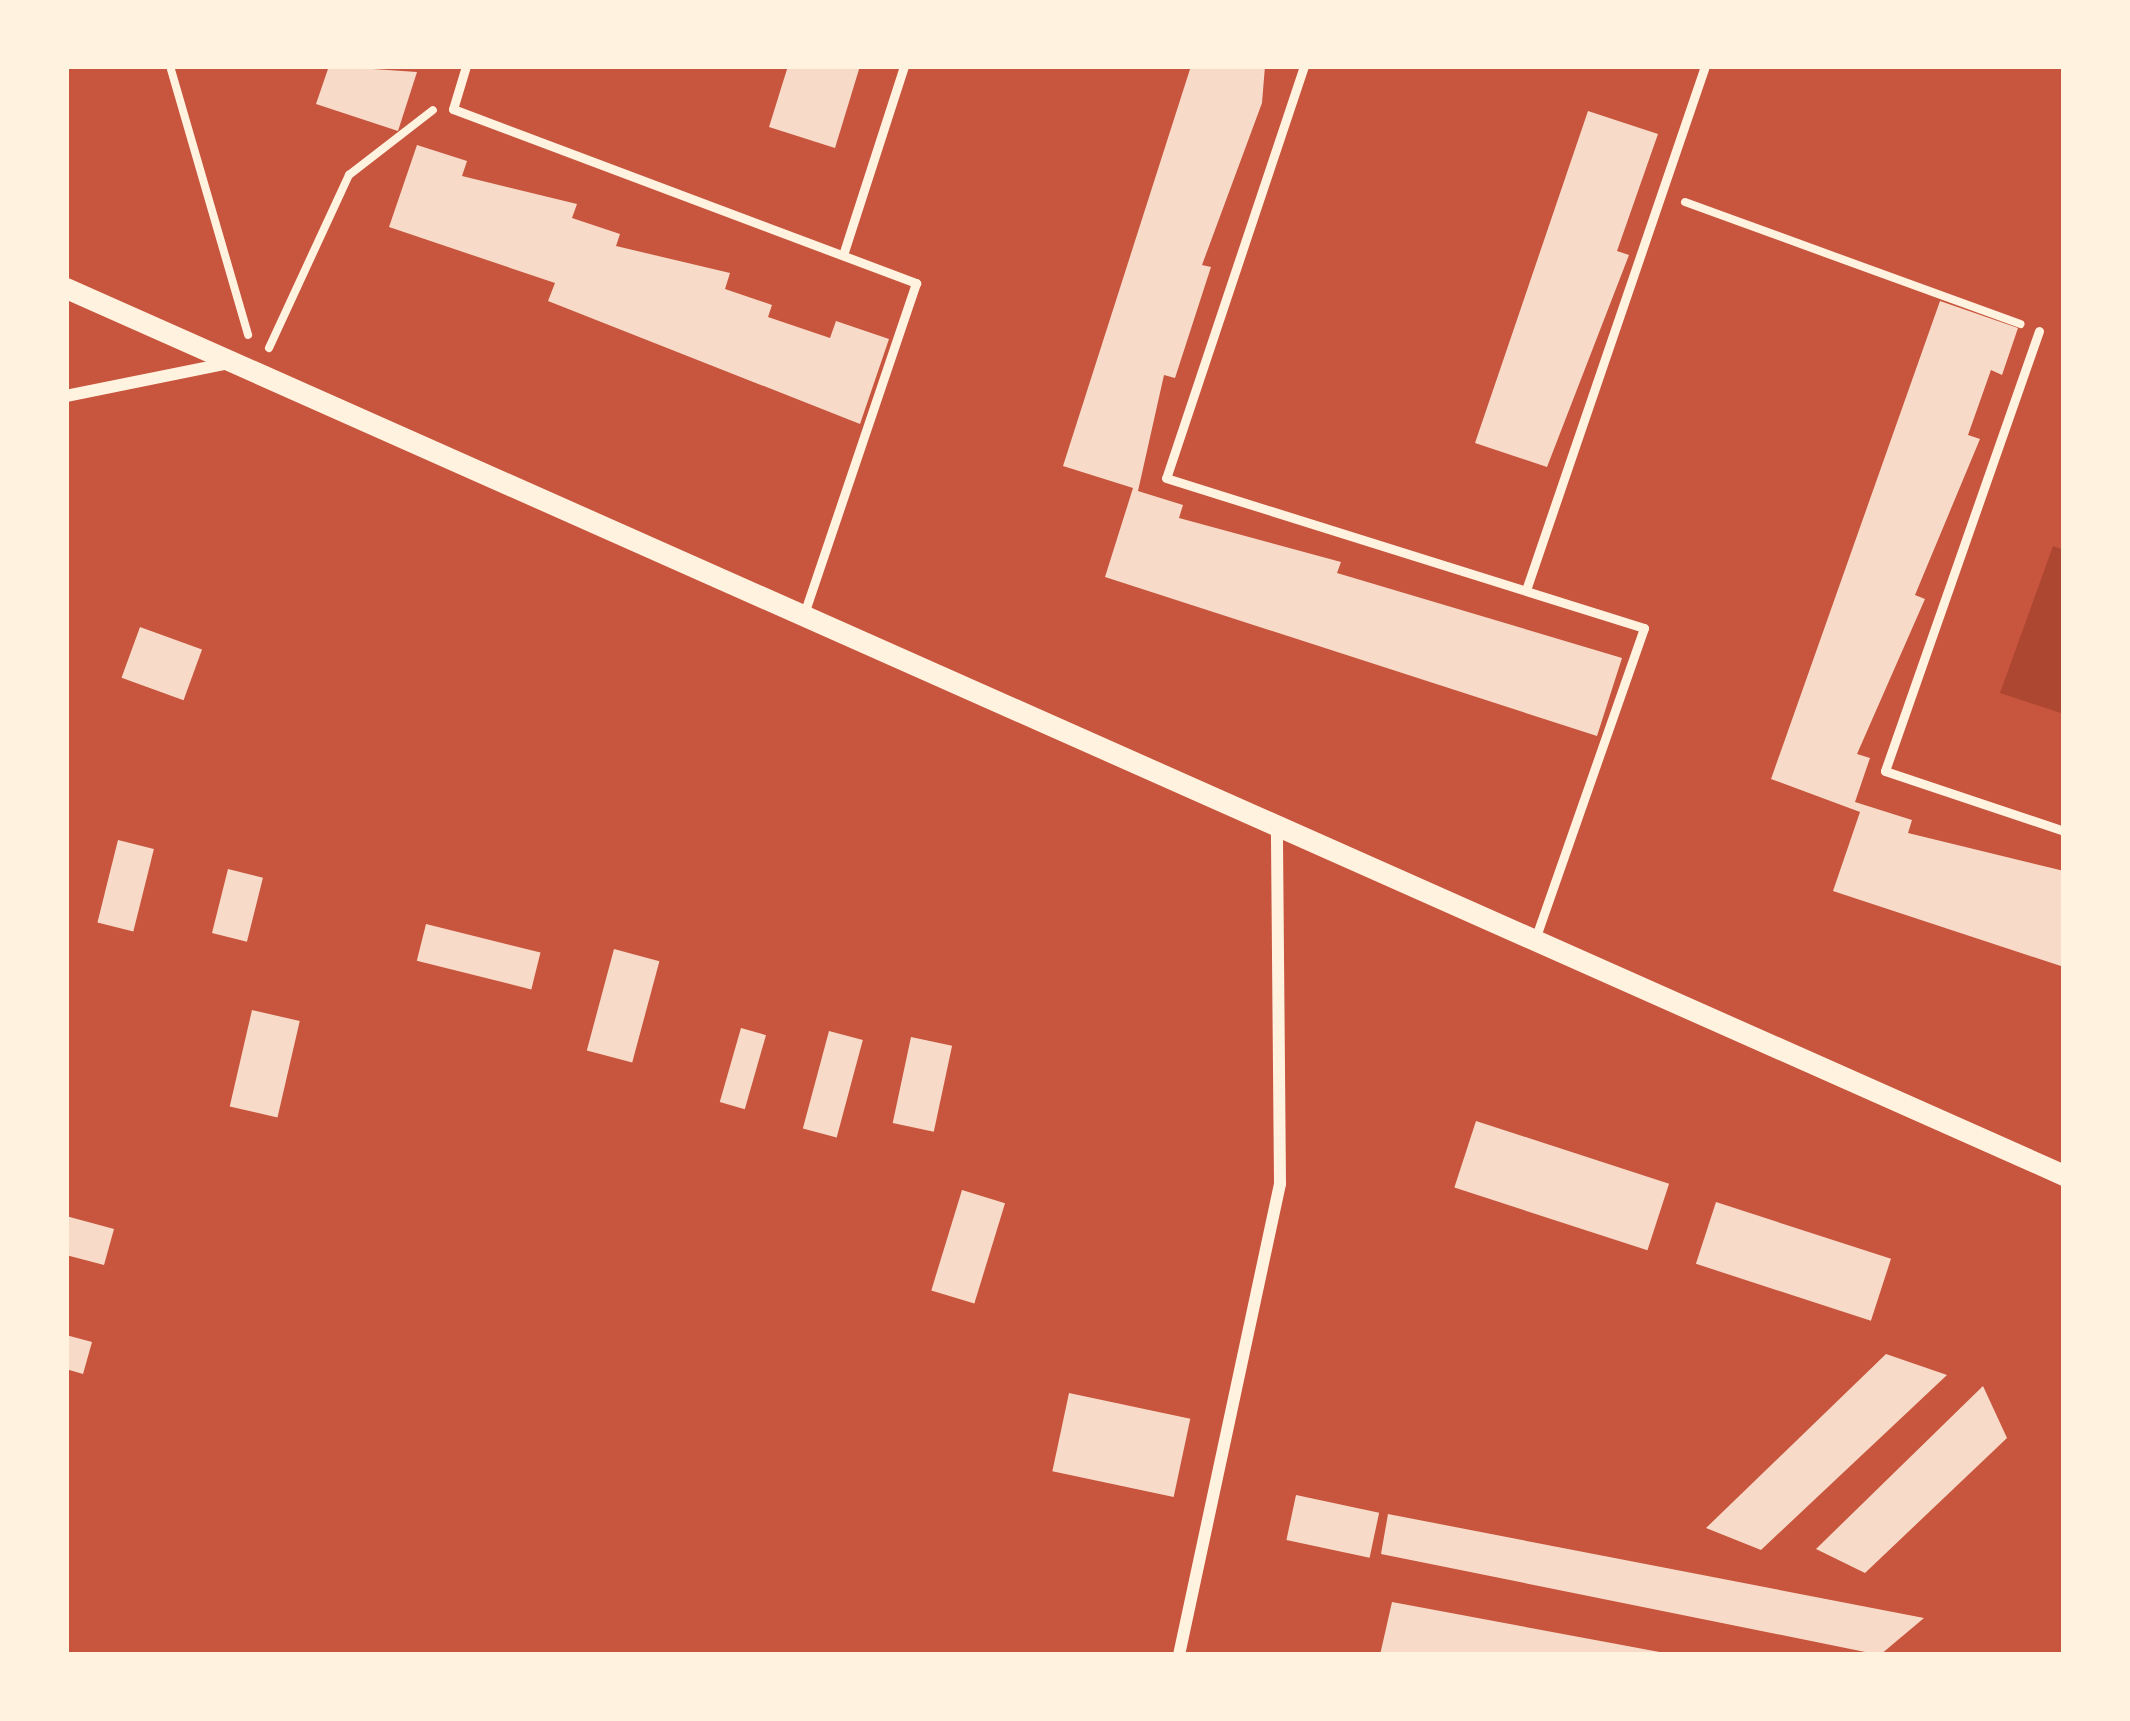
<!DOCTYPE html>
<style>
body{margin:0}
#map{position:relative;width:2130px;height:1721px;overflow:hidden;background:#c8553d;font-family:"Golos Text",sans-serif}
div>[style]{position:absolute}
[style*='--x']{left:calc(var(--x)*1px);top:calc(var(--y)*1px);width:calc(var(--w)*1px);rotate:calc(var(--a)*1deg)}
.green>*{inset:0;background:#ae4732}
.building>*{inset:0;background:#f7dbc8;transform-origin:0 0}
.path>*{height:8px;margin:-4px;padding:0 4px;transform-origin:4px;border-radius:4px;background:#fff3e0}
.service>*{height:9px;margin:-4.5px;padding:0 4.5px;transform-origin:4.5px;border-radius:4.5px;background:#fff3e0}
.minor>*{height:12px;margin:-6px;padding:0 6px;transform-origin:6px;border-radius:6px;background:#fff3e0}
.tertiary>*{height:21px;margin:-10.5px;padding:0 10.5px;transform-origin:10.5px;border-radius:10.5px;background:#fff3e0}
span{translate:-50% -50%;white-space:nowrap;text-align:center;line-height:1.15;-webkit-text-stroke:9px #fff3e0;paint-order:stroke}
.frame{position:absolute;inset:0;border:69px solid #fff3e0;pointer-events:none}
</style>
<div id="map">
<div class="green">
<i style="clip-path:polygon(2053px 546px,2064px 550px,2064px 714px,2000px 693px)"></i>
</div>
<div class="building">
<i style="clip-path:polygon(329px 66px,417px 72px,398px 131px,316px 104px)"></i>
<i style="clip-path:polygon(788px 66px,860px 66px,835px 148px,769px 127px)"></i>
<i style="clip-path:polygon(1191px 66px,1265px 66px,1262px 103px,1202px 265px,1211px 267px,1175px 378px,1164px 375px,1138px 491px,1183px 505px,1179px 518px,1341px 562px,1337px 573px,1622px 658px,1597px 736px,1105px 577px,1133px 488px,1063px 466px)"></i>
<i style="clip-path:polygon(1588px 111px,1658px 134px,1617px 251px,1629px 255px,1547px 467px,1475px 443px)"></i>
<i style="clip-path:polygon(417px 145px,467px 161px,462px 176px,577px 204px,572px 218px,620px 234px,616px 246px,730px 273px,725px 289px,772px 305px,768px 317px,830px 338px,836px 321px,889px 339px,860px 424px,548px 301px,555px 283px,389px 227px)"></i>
<i style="clip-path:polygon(1940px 301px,2018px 328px,2002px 375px,1991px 370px,1968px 435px,1980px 439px,1915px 595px,1925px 599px,1857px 754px,1870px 758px,1855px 802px,1912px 820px,1908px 833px,2064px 871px,2064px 967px,1833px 891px,1860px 812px,1771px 779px)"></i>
<i style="left:140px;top:627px;width:66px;height:54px;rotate:20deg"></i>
<i style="left:118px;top:840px;width:37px;height:85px;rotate:14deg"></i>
<i style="left:228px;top:869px;width:36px;height:66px;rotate:14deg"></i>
<i style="left:426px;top:924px;width:118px;height:38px;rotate:14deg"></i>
<i style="left:614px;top:949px;width:47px;height:105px;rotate:15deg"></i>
<i style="left:252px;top:1010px;width:49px;height:99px;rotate:13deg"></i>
<i style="left:741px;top:1028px;width:26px;height:77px;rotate:16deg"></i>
<i style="left:829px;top:1031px;width:35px;height:101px;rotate:15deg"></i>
<i style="left:911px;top:1037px;width:42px;height:88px;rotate:12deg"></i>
<i style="left:1476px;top:1121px;width:203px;height:70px;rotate:18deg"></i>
<i style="left:962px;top:1190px;width:45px;height:105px;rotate:17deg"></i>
<i style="left:1716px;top:1202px;width:184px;height:65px;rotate:18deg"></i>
<i style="clip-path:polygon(66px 1216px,114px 1229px,104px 1265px,66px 1255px)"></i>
<i style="clip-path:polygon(66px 1335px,92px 1342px,83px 1374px,66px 1369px)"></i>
<i style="clip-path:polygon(1886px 1354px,1947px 1375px,1761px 1550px,1706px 1528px)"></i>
<i style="clip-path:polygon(1983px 1386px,2007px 1438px,1865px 1573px,1816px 1549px)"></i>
<i style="left:1069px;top:1393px;width:124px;height:80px;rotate:12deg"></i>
<i style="left:1296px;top:1495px;width:85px;height:46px;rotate:12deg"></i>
<i style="clip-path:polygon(1388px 1514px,1924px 1618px,1880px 1655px,1381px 1554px)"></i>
<i style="clip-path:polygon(1392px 1602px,1665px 1653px,1665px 1655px,1380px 1655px)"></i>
</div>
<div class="path">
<i style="--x:170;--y:66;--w:280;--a:73.8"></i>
<i style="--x:1685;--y:202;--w:357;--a:20"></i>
<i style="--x:269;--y:348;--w:191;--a:-65.2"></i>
<i style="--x:349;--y:175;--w:106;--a:-37.7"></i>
</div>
<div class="service">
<i style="--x:466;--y:66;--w:45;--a:106.8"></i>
<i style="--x:453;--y:109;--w:495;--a:20.6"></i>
<i style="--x:916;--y:283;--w:348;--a:108.7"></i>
<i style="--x:1304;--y:66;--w:434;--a:108.5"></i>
<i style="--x:1166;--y:478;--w:501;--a:17.42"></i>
<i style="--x:1644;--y:628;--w:330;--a:109.3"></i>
<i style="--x:843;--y:255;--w:199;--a:-72.1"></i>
<i style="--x:2039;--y:331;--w:466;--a:109.3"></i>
<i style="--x:1885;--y:771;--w:189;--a:18.5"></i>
<i style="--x:1526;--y:590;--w:554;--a:-71.14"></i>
</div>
<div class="minor">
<i style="--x:66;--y:396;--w:167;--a:-11.4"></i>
<i style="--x:1179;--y:1655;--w:482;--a:-77.9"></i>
<i style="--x:1280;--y:1184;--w:351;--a:-90.5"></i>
</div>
<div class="tertiary">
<i style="--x:66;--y:288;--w:2186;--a:23.94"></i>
</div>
<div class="frame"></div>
</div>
